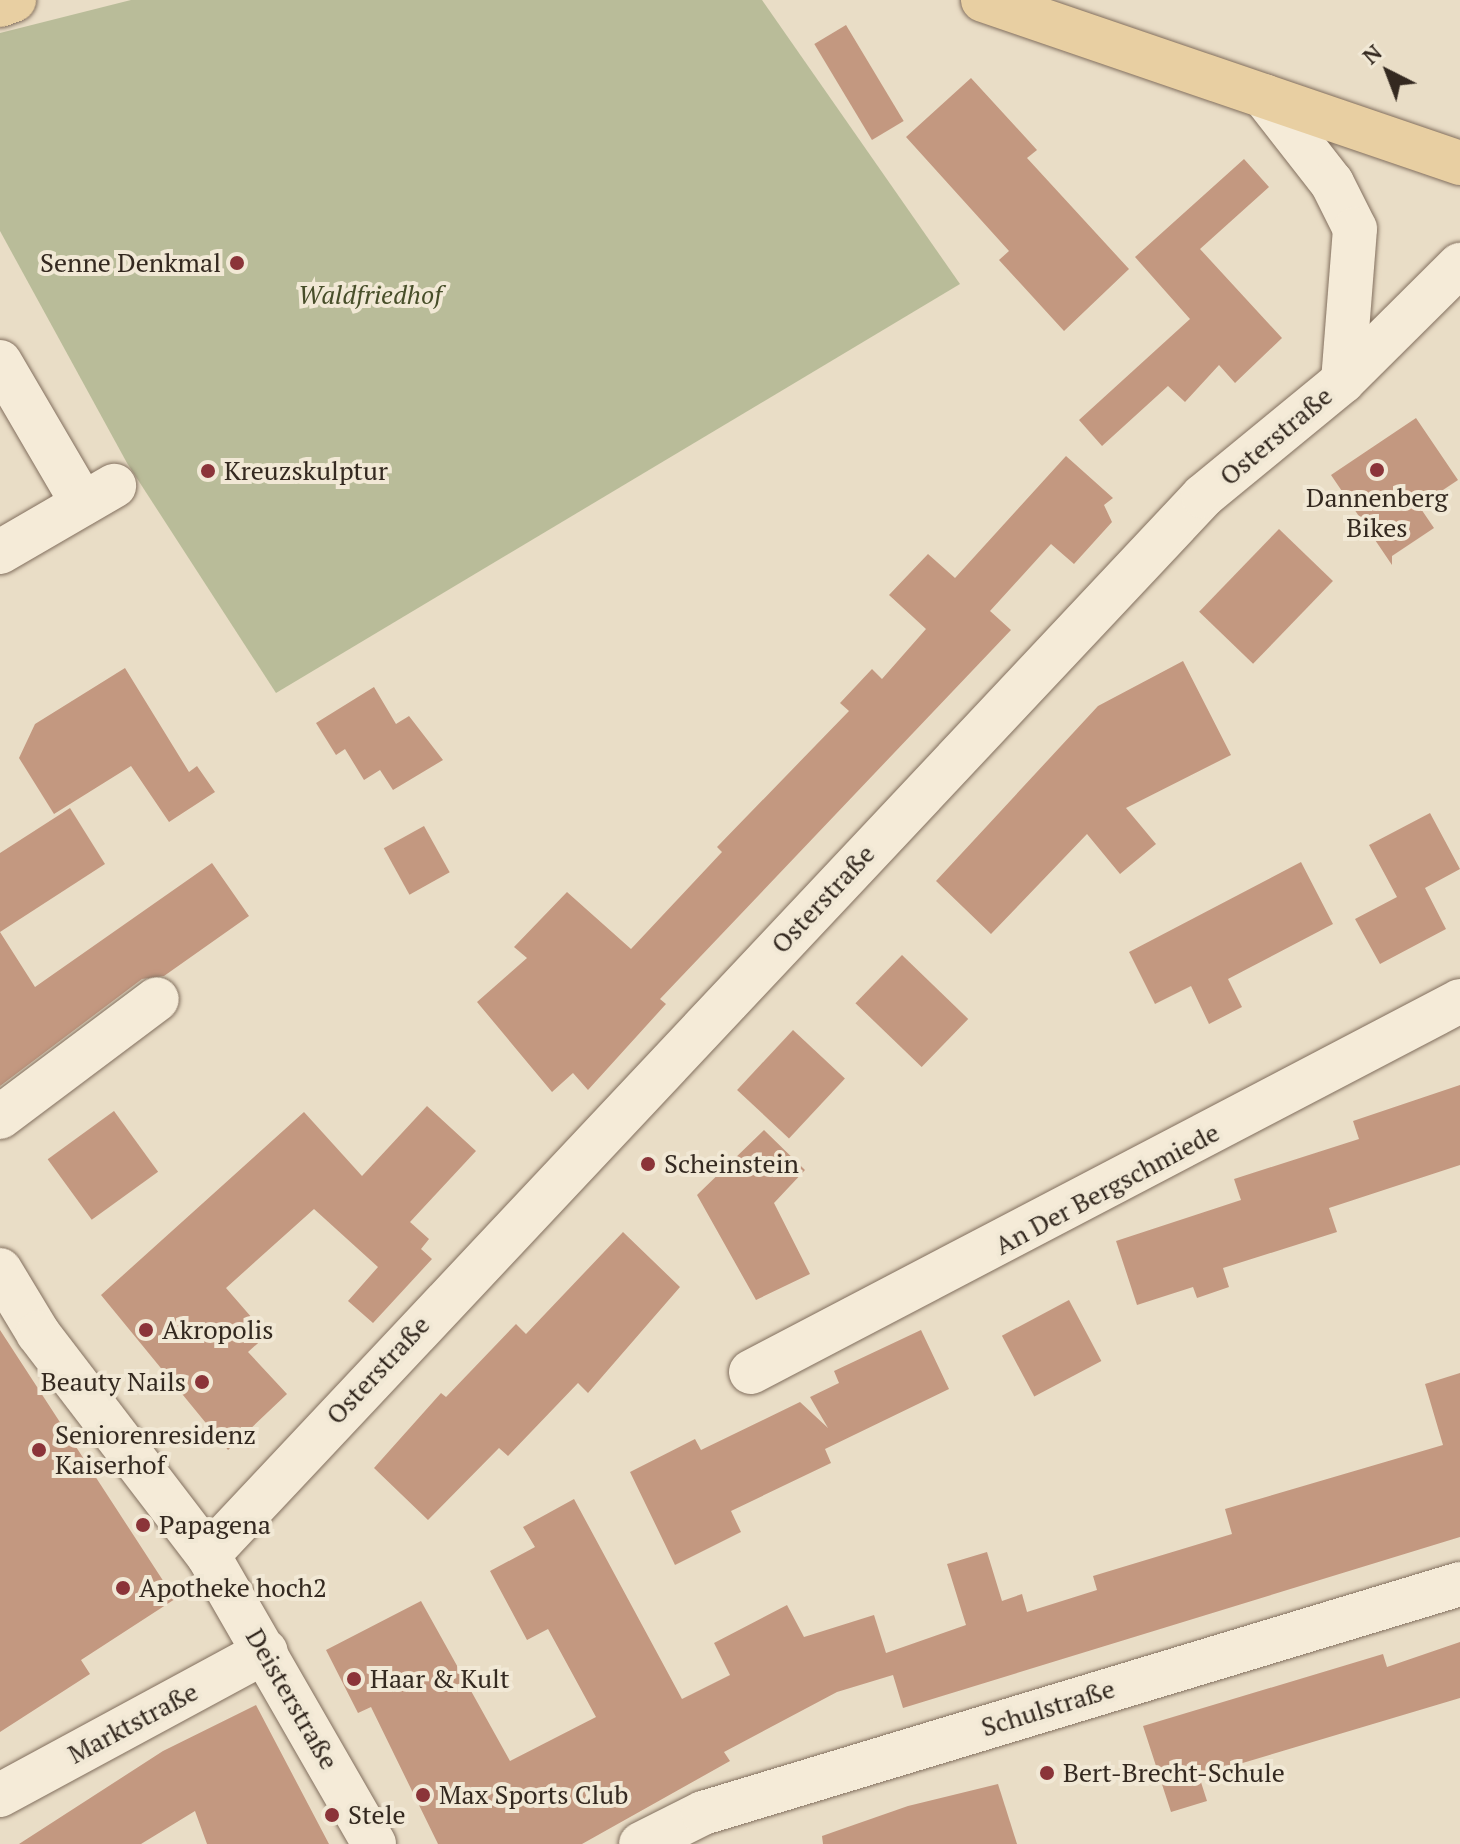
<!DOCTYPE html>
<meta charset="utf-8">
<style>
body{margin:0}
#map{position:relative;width:1460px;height:1844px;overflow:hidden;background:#e9ddc6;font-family:"PT Serif",serif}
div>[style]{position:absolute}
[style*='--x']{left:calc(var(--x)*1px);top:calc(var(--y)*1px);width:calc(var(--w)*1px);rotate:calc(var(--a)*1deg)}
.cemetery>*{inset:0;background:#b9bc99}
.building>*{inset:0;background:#c39880;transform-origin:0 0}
.roads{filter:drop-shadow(0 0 2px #826f5e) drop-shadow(0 0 2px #826f5e)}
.minor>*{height:44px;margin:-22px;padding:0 22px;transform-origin:22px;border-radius:22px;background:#f5ebd8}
.major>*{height:44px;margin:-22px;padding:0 22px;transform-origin:22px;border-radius:22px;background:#e8cfa2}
.dots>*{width:22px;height:22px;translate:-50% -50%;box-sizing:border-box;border:4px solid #f1e8d5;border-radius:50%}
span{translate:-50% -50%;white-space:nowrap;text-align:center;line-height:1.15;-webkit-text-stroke:8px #f1e8d5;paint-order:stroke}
.poi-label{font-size:26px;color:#342920}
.right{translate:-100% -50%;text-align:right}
.left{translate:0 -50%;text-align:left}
.park-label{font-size:26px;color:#474e29;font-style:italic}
.street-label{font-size:26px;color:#342920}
.north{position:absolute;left:1348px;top:32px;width:80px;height:80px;-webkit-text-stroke:6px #f1e8d5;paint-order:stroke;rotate:318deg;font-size:22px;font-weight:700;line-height:32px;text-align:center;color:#342920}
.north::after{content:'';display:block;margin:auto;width:28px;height:36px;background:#342920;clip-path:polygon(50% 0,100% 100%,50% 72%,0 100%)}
</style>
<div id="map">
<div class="cemetery">
<i style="clip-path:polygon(131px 0,762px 0,960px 284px,276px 693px,127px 463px,0 231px,0 33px)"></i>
</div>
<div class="building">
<i style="left:846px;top:25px;width:112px;height:37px;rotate:59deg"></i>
<i style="clip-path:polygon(971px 78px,1037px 150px,1027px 158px,1129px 269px,1064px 331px,999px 260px,1009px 251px,906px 137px)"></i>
<i style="clip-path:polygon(1244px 159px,1269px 187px,1200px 249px,1282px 338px,1235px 383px,1219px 365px,1185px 402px,1168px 386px,1102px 446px,1079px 420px,1190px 319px,1135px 257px)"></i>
<i style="clip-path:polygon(1416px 418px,1458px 480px,1419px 506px,1434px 528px,1392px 556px,1392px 565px,1331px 475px)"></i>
<i style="clip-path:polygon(1066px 456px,1113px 498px,1104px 505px,1112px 522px,1074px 564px,1051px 544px,990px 611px,1011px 630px,660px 999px,666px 1004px,588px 1090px,573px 1073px,552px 1092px,477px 1002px,527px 958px,514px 947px,567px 892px,631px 949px,722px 852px,717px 847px,849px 711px,840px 703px,872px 669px,882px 679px,926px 629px,889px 595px,928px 554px,955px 578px)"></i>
<i style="left:1279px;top:529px;width:75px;height:115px;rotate:44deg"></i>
<i style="clip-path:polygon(1183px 661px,1231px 755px,1126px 808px,1156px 844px,1120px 874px,1087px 834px,991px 934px,936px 881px,1098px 706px)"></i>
<i style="clip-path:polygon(125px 668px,189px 772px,197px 766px,215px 792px,169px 822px,131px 766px,54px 814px,19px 758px,35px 724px)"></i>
<i style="clip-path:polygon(374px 687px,396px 724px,409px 716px,443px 760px,393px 790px,380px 770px,364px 780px,345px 749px,336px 755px,316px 723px)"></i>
<i style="clip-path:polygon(70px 808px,105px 864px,0 932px,0 853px)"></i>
<i style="clip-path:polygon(1430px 813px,1460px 869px,1425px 888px,1446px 929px,1380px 964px,1355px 919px,1397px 897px,1369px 845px)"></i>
<i style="left:424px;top:826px;width:53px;height:46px;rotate:61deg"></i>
<i style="clip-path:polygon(1301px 862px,1333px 924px,1228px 979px,1242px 1007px,1209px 1024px,1191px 986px,1155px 1004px,1129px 952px)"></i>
<i style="clip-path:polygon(212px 863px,249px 916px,164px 976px,142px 979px,0 1086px,0 932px,35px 987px)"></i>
<i style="left:902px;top:955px;width:92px;height:67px;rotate:44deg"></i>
<i style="left:793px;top:1030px;width:71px;height:82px;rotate:43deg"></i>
<i style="clip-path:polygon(1460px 1085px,1460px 1165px,1329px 1208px,1337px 1232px,1223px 1268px,1229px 1287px,1197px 1298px,1193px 1287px,1137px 1305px,1116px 1241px,1241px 1200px,1234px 1179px,1359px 1139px,1353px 1121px)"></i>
<i style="clip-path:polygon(427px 1106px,476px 1151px,410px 1222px,429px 1239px,421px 1249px,432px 1259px,373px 1323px,348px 1301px,378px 1267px,314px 1209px,226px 1288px,267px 1335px,248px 1352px,287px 1394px,228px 1450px,101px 1295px,304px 1112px,362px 1176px)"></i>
<i style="left:114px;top:1111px;width:75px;height:82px;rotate:54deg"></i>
<i style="clip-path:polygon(764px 1130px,805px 1170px,774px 1203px,810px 1274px,756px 1300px,697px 1195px)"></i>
<i style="clip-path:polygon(623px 1232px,680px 1287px,588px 1393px,578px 1383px,508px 1456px,499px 1448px,428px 1520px,374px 1468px,441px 1393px,446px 1397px,516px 1324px,526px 1334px)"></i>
<i style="left:1069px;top:1300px;width:69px;height:76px;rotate:62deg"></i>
<i style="clip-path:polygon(0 1330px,175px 1599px,81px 1660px,90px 1674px,0 1732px)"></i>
<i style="clip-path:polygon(921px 1330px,949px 1389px,825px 1449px,831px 1463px,731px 1511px,741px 1532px,675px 1565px,630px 1472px,695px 1439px,701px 1450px,800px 1402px,828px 1428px,810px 1397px,839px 1383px,834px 1371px)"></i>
<i style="clip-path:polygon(1460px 1373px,1460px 1537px,903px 1708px,893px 1675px,837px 1692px,724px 1752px,730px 1761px,582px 1844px,438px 1844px,371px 1707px,358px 1713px,326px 1650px,421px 1601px,510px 1761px,596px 1717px,548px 1629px,527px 1640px,490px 1571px,535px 1547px,523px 1527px,574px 1499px,682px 1699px,730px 1675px,714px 1643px,787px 1605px,804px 1637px,874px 1615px,892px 1672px,886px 1653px,966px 1625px,947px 1564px,987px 1552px,1002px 1601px,1022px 1594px,1027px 1612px,1097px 1590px,1093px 1576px,1232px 1534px,1225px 1509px,1443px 1445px,1425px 1384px)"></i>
<i style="clip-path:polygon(1460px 1642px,1460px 1698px,1199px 1776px,1207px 1801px,1171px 1812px,1143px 1726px,1383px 1654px,1387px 1667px)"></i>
<i style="clip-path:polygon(256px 1705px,329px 1844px,207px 1844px,195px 1811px,141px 1844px,19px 1844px,163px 1751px)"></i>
<i style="clip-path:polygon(998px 1784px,1017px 1844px,823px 1844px,822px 1836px,908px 1806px)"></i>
</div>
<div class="roads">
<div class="minor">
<i style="--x:1264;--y:96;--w:110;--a:52"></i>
<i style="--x:1332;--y:183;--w:51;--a:63.4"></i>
<i style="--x:1355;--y:229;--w:152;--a:94.5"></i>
<i style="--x:0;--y:362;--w:164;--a:59.7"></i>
<i style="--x:0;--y:552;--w:132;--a:-30.1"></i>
<i style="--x:0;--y:1117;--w:196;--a:-36.9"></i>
<i style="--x:0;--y:1270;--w:74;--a:58.9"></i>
<i style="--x:38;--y:1333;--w:280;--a:52.6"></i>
<i style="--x:208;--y:1555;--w:333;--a:60.1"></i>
<i style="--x:751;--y:1372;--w:800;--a:-27.62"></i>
<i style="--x:208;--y:1555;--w:1453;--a:-46.78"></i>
<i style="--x:1203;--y:496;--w:181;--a:-39.4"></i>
<i style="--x:1343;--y:381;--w:165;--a:-44.8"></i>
<i style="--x:0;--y:1795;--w:302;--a:-28.4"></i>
<i style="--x:641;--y:1844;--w:69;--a:-26.6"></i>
<i style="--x:703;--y:1813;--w:791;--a:-16.83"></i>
</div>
<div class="major">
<i style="--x:983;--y:0;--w:504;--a:18.87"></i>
<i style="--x:0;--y:5;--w:15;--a:-20"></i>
</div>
</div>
<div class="dots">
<i style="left:237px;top:263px;background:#8b3439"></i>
<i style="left:1377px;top:470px;background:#8b3439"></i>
<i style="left:208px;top:471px;background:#8b3439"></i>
<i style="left:648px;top:1164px;background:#8b3439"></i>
<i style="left:146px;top:1330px;background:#8b3439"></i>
<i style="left:202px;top:1382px;background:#8b3439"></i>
<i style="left:39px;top:1450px;background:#8b3439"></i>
<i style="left:143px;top:1525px;background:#8b3439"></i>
<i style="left:123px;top:1588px;background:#8b3439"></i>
<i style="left:354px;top:1679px;background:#8b3439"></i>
<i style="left:1047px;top:1773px;background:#8b3439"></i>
<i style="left:423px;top:1795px;background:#8b3439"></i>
<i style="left:332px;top:1815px;background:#8b3439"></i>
</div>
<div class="poi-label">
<span class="right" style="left:221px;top:263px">Senne Denkmal</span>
<span class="left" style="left:224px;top:471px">Kreuzskulptur</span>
<span style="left:1377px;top:513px">Dannenberg<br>Bikes</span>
<span class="left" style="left:664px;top:1164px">Scheinstein</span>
<span class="left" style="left:162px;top:1330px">Akropolis</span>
<span class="right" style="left:186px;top:1382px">Beauty Nails</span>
<span class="left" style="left:55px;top:1450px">Seniorenresidenz<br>Kaiserhof</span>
<span class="left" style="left:159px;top:1525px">Papagena</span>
<span class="left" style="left:139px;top:1588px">Apotheke hoch2</span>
<span class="left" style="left:370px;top:1679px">Haar &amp; Kult</span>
<span class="left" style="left:1063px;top:1773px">Bert-Brecht-Schule</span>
<span class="left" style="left:439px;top:1795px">Max Sports Club</span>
<span class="left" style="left:348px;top:1815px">Stele</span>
</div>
<div class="park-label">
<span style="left:370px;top:295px">Waldfriedhof</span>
</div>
<div class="street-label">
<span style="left:1276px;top:436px;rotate:-40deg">Osterstraße</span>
<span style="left:823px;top:899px;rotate:-47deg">Osterstraße</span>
<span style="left:1107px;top:1189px;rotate:-28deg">An Der Bergschmiede</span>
<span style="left:378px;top:1370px;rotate:-47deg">Osterstraße</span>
<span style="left:292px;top:1699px;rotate:60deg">Deisterstraße</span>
<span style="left:1048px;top:1708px;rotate:-17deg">Schulstraße</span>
<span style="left:133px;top:1723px;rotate:-28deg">Marktstraße</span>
</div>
<div class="north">N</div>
</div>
